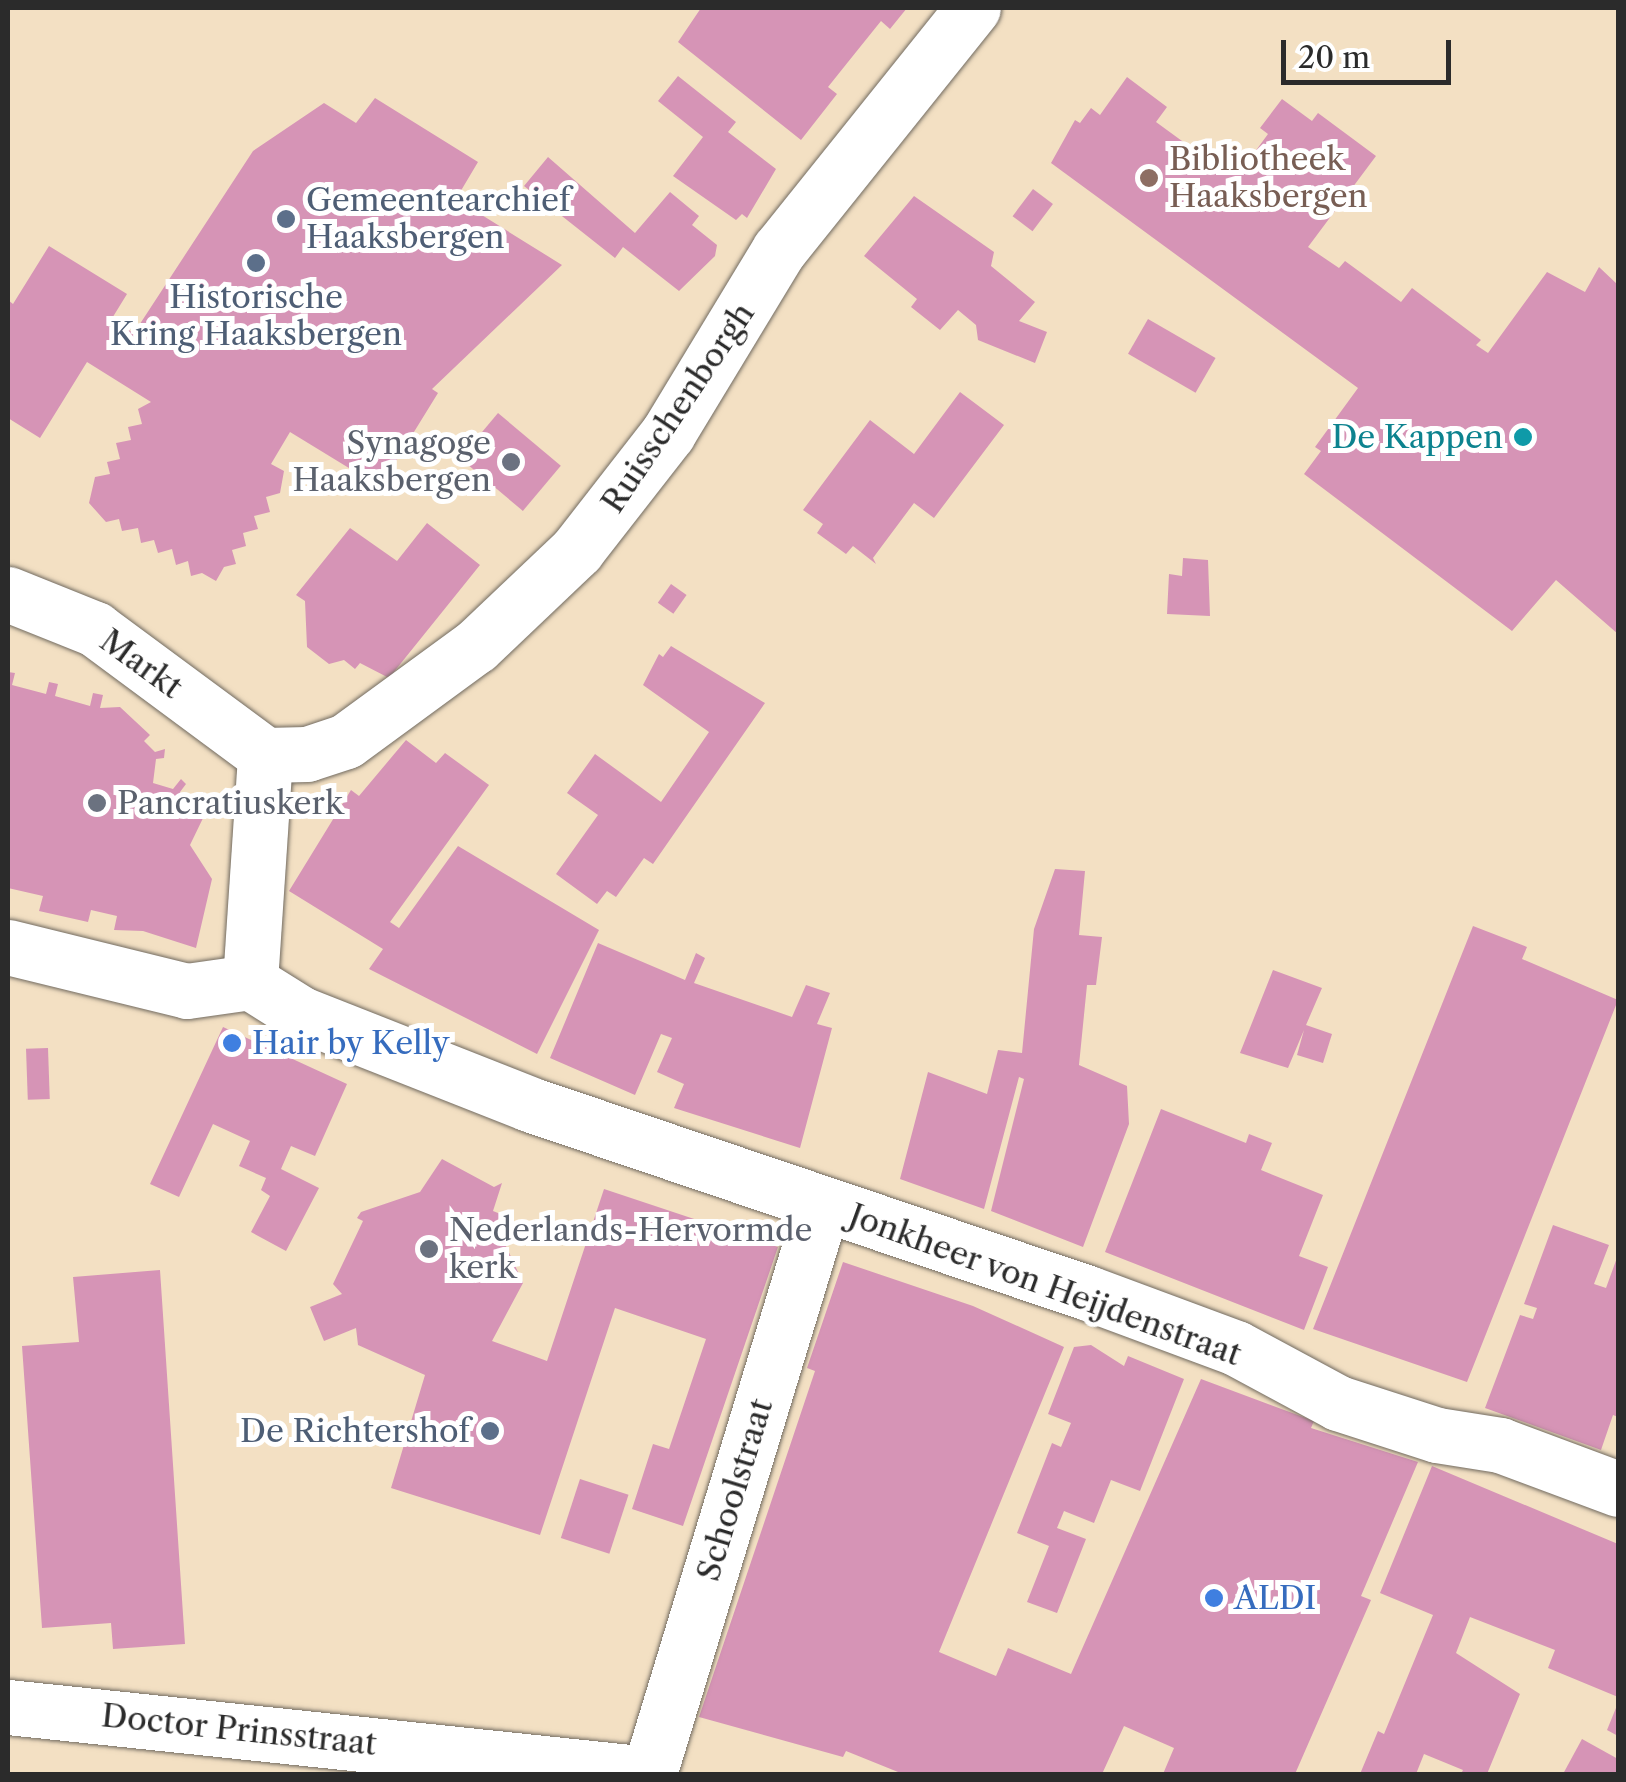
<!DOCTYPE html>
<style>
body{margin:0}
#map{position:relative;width:1626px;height:1782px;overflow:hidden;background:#f3e0c3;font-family:"Libre Caslon Text",serif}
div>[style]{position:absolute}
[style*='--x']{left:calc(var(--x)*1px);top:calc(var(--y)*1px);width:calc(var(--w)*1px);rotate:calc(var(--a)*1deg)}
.building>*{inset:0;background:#d694b6;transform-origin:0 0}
.roads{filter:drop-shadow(0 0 2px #716a60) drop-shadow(0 0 2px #716a60)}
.minor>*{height:55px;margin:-27.5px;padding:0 27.5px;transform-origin:27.5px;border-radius:27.5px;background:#fff}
.dots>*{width:28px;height:28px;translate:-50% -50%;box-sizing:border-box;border:5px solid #fff;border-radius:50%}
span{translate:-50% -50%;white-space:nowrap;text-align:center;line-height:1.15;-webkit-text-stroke:10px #fff;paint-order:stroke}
.education-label{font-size:32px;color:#785e54}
.left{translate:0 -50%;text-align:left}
.service-label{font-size:32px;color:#4e5e75}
.right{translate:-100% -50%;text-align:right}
.street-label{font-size:32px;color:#2b2b2b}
.culture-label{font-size:32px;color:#0d838f}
.worship-label{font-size:32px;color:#5b616d}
.shop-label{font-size:32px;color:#366cbe}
.frame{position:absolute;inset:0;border:10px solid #2b2b2b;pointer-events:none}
.scale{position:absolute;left:1281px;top:40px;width:170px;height:45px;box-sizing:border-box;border:5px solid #2b2b2b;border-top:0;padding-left:12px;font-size:30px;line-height:35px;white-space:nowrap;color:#2b2b2b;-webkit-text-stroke:8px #fff;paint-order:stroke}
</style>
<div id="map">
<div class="building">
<i style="clip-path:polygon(701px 8px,907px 8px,890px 29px,881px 21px,848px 62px,828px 87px,837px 94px,801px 140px,678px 42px)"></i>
<i style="clip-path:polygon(678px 76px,736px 122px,728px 132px,776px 169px,747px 218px,742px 214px,736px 220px,673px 176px,703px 137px,658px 101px)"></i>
<i style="clip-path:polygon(1127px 77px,1167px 107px,1156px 122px,1219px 168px,1246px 164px,1268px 134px,1260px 128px,1282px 99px,1312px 121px,1318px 113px,1376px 156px,1308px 247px,1339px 268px,1345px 261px,1401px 302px,1412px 288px,1481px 340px,1476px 345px,1488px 353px,1547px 272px,1585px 292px,1599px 267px,1618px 285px,1618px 634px,1556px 580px,1512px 631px,1304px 474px,1321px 451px,1315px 447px,1358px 388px,1051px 163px,1075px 120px,1080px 123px,1091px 108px,1100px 115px)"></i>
<i style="clip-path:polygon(375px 98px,478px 162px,456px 199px,562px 265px,432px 389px,438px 393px,380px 487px,290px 432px,271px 464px,284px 471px,280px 493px,266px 497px,270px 512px,254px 516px,258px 529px,243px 533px,246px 546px,232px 550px,236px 564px,224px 567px,216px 581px,202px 573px,191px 576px,188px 561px,176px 565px,172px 549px,158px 553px,154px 540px,141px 543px,138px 528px,122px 531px,119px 519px,106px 522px,89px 503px,95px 477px,110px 474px,107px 462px,120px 459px,116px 443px,131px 440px,128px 427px,142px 424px,138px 409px,151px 402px,87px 362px,40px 438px,8px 418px,8px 300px,13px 304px,49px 246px,127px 294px,111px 320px,134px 333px,253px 151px,324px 103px,356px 123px)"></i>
<i style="clip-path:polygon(548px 157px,635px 233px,670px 192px,699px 216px,692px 225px,717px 245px,715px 256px,679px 291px,623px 247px,615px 258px,524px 186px)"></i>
<i style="left:1033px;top:189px;width:25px;height:34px;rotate:37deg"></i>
<i style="clip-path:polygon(914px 196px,994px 252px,991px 266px,1035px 302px,1019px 321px,1047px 332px,1035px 363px,978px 340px,976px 325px,958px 310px,940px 330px,911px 307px,917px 299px,864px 256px)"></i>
<i style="left:1148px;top:319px;width:78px;height:40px;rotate:30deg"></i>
<i style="clip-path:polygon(960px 392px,1004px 425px,934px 518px,914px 503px,873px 558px,876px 564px,853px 546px,846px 554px,817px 533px,823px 524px,803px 510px,870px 420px,914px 454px)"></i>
<i style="left:498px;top:413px;width:82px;height:59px;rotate:40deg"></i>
<i style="clip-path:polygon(427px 523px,480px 565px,389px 678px,360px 663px,355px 669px,344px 660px,329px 664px,307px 647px,305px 601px,296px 595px,350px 528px,397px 561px)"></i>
<i style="clip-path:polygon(1183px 558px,1208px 560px,1210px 616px,1167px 614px,1169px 574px,1182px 576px)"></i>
<i style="left:671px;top:584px;width:19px;height:23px;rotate:35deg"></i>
<i style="clip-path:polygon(671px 646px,765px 703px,653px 864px,644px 858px,616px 897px,607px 891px,597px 904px,556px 874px,598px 815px,567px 793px,595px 754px,661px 802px,709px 732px,643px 685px,659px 654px,663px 657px)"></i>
<i style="clip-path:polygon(8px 672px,15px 673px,12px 685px,46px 694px,49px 682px,58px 684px,55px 696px,90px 706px,93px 693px,103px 695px,100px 708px,120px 707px,150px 735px,144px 741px,155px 752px,165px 749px,164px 758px,156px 759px,153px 783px,173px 789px,181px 779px,186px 784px,180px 792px,193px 816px,205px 814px,190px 845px,212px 879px,196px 948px,143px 931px,114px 930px,117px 916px,91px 910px,88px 922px,39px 911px,43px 896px,8px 888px)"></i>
<i style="clip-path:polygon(406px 740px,436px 763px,445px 753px,489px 785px,390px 922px,399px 928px,458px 846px,599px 930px,537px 1054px,369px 969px,383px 949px,289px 891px,351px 790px,359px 796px)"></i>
<i style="clip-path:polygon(1055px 869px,1085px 871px,1079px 935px,1102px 937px,1096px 985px,1087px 985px,1079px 1065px,1127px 1086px,1129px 1124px,1083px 1247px,991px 1211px,1024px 1079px,1019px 1077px,984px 1209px,900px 1179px,928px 1072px,987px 1094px,998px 1050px,1022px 1053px,1034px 929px)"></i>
<i style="clip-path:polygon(1473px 926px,1527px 947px,1522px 959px,1618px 1000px,1467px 1382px,1313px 1329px)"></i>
<i style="clip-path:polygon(598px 943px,685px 980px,696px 953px,705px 958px,694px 983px,792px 1017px,806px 985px,830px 993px,817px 1024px,832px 1028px,800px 1148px,674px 1108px,684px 1084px,657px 1072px,672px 1038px,661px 1034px,635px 1095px,550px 1058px)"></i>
<i style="clip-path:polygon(1273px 970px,1322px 988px,1306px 1025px,1332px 1034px,1323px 1063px,1297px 1055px,1304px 1030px,1288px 1068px,1240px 1053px)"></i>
<i style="clip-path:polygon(223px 1027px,347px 1084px,315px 1156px,291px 1146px,281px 1169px,319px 1188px,286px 1251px,251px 1232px,270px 1196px,261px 1190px,266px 1178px,239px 1166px,250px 1141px,213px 1124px,179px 1197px,150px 1184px)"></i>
<i style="left:48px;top:1048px;width:51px;height:22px;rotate:88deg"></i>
<i style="clip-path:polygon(1161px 1109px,1246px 1143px,1249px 1134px,1272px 1143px,1261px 1170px,1323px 1195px,1299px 1256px,1328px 1267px,1304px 1330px,1105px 1252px)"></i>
<i style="clip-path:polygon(442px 1159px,494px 1187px,502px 1183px,493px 1211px,503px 1215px,495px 1222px,523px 1283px,492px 1341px,547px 1361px,604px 1189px,778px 1247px,683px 1526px,632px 1509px,653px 1444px,669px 1449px,706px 1339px,615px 1308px,540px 1535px,391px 1488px,425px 1375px,358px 1345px,356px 1328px,324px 1341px,310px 1307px,342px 1294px,333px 1284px,363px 1221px,357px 1218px,361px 1212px,420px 1192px)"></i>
<i style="clip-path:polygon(1553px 1225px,1609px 1245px,1594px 1284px,1606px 1288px,1618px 1255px,1618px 1417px,1613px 1415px,1601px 1450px,1485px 1408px,1520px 1315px,1533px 1319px,1537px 1308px,1524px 1304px)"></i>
<i style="clip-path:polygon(843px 1262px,973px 1306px,1064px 1347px,939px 1652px,996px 1676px,1008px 1648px,1071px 1674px,1201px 1379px,1314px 1421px,1311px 1428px,1418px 1462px,1361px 1596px,1371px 1600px,1295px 1774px,1163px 1774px,1174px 1748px,1124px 1726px,1102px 1774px,903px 1774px,846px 1751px,843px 1757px,699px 1717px,815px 1371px,807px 1368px)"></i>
<i style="clip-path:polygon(160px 1270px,185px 1644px,113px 1649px,111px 1623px,42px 1628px,22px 1346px,79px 1342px,73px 1277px)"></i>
<i style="clip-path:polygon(1091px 1345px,1124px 1366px,1128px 1356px,1184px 1379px,1140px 1491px,1111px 1480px,1094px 1523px,1064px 1511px,1057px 1528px,1086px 1539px,1057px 1613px,1027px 1602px,1049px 1546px,1017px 1533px,1052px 1443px,1061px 1447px,1071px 1423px,1048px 1414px,1074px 1347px)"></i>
<i style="clip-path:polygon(1432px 1466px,1618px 1544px,1618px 1697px,1548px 1668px,1555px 1650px,1470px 1617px,1456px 1653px,1520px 1694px,1487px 1774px,1461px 1774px,1463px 1770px,1424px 1754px,1416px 1774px,1360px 1774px,1378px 1731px,1384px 1734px,1433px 1615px,1380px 1593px)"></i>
<i style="left:580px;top:1479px;width:51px;height:62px;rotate:18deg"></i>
<i style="clip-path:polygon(1618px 1703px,1618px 1736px,1607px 1730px)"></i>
<i style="clip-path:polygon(1582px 1739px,1618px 1759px,1618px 1774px,1563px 1774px)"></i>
</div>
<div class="roads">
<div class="minor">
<i style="--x:8;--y:594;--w:94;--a:21.9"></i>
<i style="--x:95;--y:629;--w:212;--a:36.5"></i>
<i style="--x:265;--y:755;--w:42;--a:-1.4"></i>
<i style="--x:307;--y:754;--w:41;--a:-18.4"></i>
<i style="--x:346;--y:741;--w:161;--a:-36.2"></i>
<i style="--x:476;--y:646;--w:139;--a:-43.5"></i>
<i style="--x:577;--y:550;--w:148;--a:-52.1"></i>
<i style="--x:668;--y:433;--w:214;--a:-58.8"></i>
<i style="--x:779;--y:250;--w:310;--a:-51.3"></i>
<i style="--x:8;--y:947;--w:184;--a:13.8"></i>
<i style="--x:187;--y:991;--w:64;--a:-8.1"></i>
<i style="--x:250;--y:982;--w:60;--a:32.1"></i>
<i style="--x:301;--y:1014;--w:245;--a:21.5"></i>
<i style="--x:529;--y:1104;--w:590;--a:18.68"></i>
<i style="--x:1088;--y:1293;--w:158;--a:20.4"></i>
<i style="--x:1236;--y:1348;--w:116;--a:28.3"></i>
<i style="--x:1338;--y:1403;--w:104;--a:17.9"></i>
<i style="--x:1437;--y:1435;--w:64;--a:9"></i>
<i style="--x:1500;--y:1445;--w:126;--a:20.4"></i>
<i style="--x:250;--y:982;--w:227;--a:-86.2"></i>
<i style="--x:8;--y:1707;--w:644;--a:5.97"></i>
<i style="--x:649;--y:1774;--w:594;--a:-73.06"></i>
</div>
</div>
<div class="dots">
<i style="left:1149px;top:178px;background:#8d6e63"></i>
<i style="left:286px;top:219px;background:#5c6f8a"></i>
<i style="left:256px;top:263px;background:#5c6f8a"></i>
<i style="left:1523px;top:437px;background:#0f9aa8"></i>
<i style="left:511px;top:462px;background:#6b7280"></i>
<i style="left:97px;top:803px;background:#6b7280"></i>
<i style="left:232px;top:1043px;background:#3f7fe0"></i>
<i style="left:429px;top:1249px;background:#6b7280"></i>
<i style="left:490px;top:1431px;background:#5c6f8a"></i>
<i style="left:1214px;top:1598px;background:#3f7fe0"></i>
</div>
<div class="education-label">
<span class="left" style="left:1169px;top:178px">Bibliotheek<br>Haaksbergen</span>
</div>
<div class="service-label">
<span class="left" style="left:306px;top:219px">Gemeentearchief<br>Haaksbergen</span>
<span style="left:256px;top:316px">Historische<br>Kring Haaksbergen</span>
<span class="right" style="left:470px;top:1431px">De Richtershof</span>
</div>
<div class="street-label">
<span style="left:678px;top:408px;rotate:-56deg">Ruisschenborgh</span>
<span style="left:141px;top:664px;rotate:36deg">Markt</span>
<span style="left:1045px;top:1285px;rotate:20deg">Jonkheer von Heijdenstraat</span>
<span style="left:735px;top:1490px;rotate:-73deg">Schoolstraat</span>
<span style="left:239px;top:1730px;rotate:6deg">Doctor Prinsstraat</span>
</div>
<div class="culture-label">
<span class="right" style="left:1503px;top:437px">De Kappen</span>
</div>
<div class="worship-label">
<span class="right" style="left:491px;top:462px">Synagoge<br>Haaksbergen</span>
<span class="left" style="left:117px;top:803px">Pancratiuskerk</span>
<span class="left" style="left:449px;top:1249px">Nederlands-Hervormde<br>kerk</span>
</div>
<div class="shop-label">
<span class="left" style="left:252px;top:1043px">Hair by Kelly</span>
<span class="left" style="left:1234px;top:1598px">ALDI</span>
</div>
<div class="frame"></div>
<div class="scale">20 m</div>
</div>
